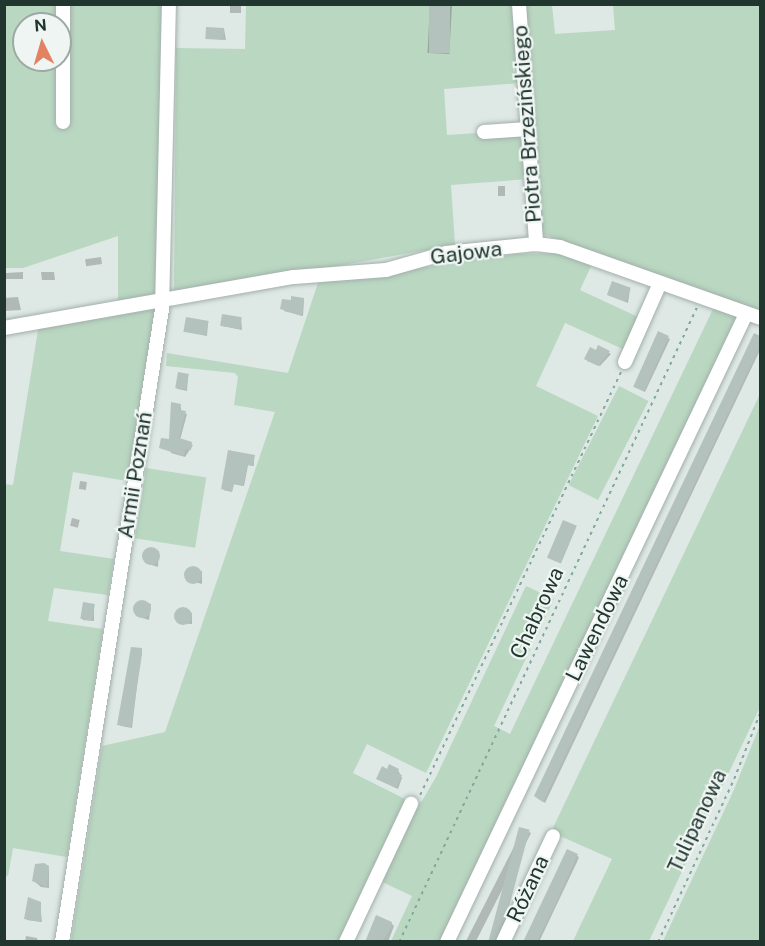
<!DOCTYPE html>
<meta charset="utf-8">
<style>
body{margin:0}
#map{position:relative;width:765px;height:946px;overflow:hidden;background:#dee8e4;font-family:"Public Sans",sans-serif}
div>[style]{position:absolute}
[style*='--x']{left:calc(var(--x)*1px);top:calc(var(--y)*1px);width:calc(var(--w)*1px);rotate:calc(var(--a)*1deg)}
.green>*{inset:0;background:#b9d7c1;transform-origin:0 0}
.shadow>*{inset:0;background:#0003;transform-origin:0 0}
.building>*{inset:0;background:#b4c2bd;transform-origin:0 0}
.round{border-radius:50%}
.path>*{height:1.5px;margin-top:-0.75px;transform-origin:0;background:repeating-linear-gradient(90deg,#82a89c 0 3px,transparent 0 7.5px)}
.roads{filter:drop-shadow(0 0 2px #a2afaa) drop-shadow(0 0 2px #a2afaa)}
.minor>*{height:14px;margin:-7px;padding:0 7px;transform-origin:7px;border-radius:7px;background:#fff}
span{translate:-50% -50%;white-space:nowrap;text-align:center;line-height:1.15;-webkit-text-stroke:4.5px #eef5f2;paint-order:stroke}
.street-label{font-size:21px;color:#223630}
.frame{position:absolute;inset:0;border:6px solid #223630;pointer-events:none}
.north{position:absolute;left:12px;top:12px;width:60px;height:60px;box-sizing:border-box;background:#eef5f2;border:2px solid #9ca9a4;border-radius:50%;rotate:355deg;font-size:16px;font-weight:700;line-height:24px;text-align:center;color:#223630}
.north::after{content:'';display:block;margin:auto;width:21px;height:27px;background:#e28263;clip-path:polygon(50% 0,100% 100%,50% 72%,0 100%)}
</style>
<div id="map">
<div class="green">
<i style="clip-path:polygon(evenodd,4px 5px,163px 5px,157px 295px,118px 302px,118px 236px,23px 268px,5px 268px,4px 5px,24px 24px,60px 24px,60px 60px,24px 60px,24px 24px)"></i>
<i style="clip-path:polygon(246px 5px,515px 5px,520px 60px,513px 64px,513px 71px,519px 75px,519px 83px,444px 89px,447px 135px,478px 133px,486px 139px,489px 135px,525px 133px,528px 179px,451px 185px,455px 245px,174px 295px,176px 48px,245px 49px)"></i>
<i style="clip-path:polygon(523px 5px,552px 5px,555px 34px,615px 30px,613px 5px,760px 5px,760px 313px,540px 233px)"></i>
<i style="clip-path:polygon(567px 253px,593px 262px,580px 290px,638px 317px,625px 350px,565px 323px,536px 386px,598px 416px,426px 773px,367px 744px,353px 773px,409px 801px,343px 941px,71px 942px,102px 746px,165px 732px,275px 412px,234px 405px,238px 377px,235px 373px,166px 366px,167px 353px,288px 373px,318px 283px,517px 254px)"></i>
<i style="clip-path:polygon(156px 303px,127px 481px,73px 472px,60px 551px,114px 559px,108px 595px,54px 588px,48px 621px,103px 629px,67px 857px,13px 848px,8px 876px,4px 875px,4px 484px,13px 485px,39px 324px)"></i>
<i style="clip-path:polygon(714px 307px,738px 317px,442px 941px,391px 941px,412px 896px,378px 880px,413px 806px,422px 801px,436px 777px,526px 586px,554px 599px,494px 726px,510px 734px)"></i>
<i style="left:619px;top:386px;width:33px;height:111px;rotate:27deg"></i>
<i style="clip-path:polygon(760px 394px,760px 707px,649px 941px,573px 941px,612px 859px,551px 832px)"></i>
<i style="left:146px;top:468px;width:61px;height:71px;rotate:9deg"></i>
<i style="clip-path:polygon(760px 725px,760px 941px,663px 941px,733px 792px)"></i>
</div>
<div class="shadow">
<i style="left:230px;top:4px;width:11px;height:9px"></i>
<i style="left:430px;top:4px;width:22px;height:49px;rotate:3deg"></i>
<i style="clip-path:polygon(224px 29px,226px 40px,207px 38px)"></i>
<i style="left:498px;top:186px;width:7px;height:10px"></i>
<i style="left:101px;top:257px;width:7px;height:16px;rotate:82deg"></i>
<i style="clip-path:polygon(23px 272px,23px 279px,6px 279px,6px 273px)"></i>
<i style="clip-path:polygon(41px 272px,54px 272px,55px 280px,42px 280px)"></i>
<i style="clip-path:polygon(630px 289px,628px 303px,609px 295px)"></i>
<i style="clip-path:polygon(18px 297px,21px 310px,4px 311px,4px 298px)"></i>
<i style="clip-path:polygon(283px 300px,304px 300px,303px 316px,284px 311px)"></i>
<i style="clip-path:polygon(241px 318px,242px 330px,222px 326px)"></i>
<i style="clip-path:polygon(208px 322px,207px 336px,185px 331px)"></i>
<i style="clip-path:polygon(658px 333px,670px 339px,645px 392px,635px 387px)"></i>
<i style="clip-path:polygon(755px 335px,760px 336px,760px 350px,545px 803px,537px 798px)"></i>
<i style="clip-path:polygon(599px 347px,611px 354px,600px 366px,587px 361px)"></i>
<i style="clip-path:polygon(188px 376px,187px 391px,178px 389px,176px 388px)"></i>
<i style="clip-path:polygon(181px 405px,181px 412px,187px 414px,180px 440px,193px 445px,185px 457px,171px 453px,170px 441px)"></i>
<i style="clip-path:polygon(254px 457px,254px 466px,248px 465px,244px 486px,234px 484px,232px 492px,223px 490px)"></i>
<i style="left:80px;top:481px;width:7px;height:8px;rotate:8deg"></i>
<i style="left:72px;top:518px;width:8px;height:8px;rotate:14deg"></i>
<i style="clip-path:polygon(576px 527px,561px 563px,550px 558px)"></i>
<i style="clip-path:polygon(148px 548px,159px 551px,158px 567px,145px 563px)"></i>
<i style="clip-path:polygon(186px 569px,202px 571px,202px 584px,187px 580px)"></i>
<i style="clip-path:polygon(139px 601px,151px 604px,149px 620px,136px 616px)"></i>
<i style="clip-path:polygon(94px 605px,94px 621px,83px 620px,82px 618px)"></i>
<i style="clip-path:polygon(177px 610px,192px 613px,192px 624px,177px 623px)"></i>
<i style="clip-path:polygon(141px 650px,132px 728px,121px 726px,119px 724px)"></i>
<i style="clip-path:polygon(398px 770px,402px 778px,398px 789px,378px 779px,388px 771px)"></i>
<i style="left:523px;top:829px;width:9px;height:125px;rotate:27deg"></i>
<i style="clip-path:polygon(568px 851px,579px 857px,577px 862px,539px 942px,525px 942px)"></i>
<i style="clip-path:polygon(49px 868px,49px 888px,41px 887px,34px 881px)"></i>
<i style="clip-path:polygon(40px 903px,42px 922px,27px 920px,26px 918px)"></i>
<i style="clip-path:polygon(391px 923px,394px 926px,388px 942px,366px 942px)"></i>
<i style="clip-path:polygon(26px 936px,37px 938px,38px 942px,25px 942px)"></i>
</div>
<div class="building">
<i style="left:429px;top:4px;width:21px;height:49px"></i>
<i style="left:206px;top:27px;width:18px;height:12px;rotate:3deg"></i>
<i style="left:612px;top:281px;width:20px;height:15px;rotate:20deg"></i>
<i style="clip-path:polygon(291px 296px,304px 298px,302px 316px,280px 309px,282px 299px,291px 300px)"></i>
<i style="left:222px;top:314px;width:20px;height:12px;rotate:9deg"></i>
<i style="left:186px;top:317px;width:23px;height:15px;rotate:10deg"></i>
<i style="left:658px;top:331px;width:12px;height:61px;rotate:24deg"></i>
<i style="clip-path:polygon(754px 333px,760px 336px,760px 346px,543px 802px,534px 796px)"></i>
<i style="clip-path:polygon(598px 345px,610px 351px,598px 366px,584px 359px,590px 347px,596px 350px)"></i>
<i style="left:178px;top:372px;width:11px;height:16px;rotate:10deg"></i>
<i style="clip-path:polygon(171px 402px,181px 404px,180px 410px,186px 411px,179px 438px,192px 442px,191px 450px,185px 449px,184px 456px,159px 448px,161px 438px,169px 439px)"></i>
<i style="clip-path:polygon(228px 450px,255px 455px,253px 466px,247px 465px,243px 486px,233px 484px,232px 491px,221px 489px)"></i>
<i style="left:563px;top:520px;width:15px;height:41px;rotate:23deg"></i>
<i class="round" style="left:142px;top:547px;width:18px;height:18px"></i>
<i class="round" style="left:184px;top:566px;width:18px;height:18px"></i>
<i class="round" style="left:133px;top:600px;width:18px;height:18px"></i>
<i style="left:83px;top:602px;width:12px;height:17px;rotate:9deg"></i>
<i class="round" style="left:174px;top:607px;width:18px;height:18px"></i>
<i style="clip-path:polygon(131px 647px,142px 648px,142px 654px,131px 727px,117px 725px)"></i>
<i style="clip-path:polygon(389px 764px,399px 769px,397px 773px,402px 775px,396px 788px,376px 779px,382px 766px,387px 769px)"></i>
<i style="left:519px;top:827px;width:11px;height:119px;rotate:15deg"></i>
<i style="clip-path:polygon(567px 849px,578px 854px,553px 909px,537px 942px,523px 942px)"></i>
<i style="clip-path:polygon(44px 863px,49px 866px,47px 887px,32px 881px,35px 864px)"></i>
<i style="clip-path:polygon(28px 897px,41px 902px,41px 922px,24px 919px)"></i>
<i style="clip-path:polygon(376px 915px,392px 922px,390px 930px,381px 942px,365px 942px)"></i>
</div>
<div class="path">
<i style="--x:420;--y:795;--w:468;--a:-64.6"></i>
<i style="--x:399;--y:942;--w:701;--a:-64.86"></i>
<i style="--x:658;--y:942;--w:180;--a:-65"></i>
<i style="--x:734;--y:779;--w:71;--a:-68.5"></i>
</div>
<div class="roads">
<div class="minor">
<i style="--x:519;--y:4;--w:241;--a:85.9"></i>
<i style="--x:63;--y:122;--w:118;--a:-90"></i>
<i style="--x:484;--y:132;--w:44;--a:-3.9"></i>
<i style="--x:4;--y:328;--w:294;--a:-10"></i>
<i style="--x:294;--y:277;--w:92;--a:-4.4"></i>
<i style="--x:386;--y:270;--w:62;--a:-15.8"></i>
<i style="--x:446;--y:253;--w:90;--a:-5.7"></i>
<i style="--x:536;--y:244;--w:24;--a:7"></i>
<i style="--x:560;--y:247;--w:212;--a:19.5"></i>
<i style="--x:625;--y:362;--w:86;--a:-66.1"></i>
<i style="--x:62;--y:942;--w:641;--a:-81.02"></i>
<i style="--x:162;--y:309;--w:305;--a:-88.7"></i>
<i style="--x:346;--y:942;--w:153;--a:-64.8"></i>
<i style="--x:447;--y:942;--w:696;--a:-64.54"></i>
<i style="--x:503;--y:942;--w:117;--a:-64.7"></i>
</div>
</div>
<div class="street-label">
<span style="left:527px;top:124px;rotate:-94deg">Piotra Brzezińskiego</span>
<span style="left:466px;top:253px;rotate:-7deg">Gajowa</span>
<span style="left:135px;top:475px;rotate:-81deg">Armii Poznań</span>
<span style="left:537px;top:613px;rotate:-65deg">Chabrowa</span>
<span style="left:597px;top:628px;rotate:-64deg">Lawendowa</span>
<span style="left:697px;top:821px;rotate:-65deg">Tulipanowa</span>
<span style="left:528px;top:889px;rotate:-65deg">Różana</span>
</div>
<div class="frame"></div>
<div class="north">N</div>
</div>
